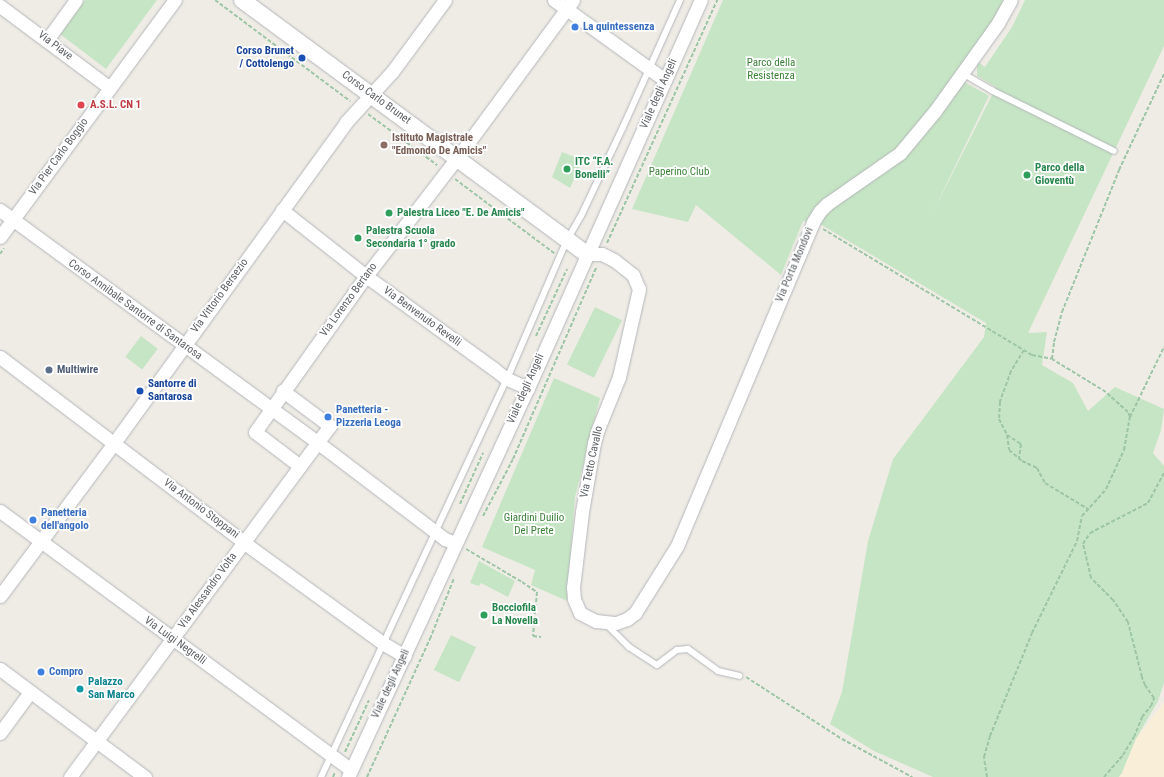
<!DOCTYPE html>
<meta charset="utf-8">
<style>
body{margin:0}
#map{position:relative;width:1164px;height:777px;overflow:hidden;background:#efece6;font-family:"Roboto Condensed",sans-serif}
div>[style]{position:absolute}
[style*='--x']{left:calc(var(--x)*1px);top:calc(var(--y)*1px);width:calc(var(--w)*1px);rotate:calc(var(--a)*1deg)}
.green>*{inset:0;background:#c6e5c4;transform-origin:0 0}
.sand>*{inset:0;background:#f9eed7}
.path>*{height:2px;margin-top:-1px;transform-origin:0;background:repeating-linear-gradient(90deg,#9dc6a6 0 4px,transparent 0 6px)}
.roads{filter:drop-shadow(0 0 1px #b3b6ba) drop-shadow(0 0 1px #b3b6ba)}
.service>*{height:6px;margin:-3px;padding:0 3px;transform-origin:3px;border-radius:3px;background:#fff}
.minor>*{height:13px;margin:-6.5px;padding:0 6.5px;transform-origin:6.5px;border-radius:6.5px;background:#fff}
.tertiary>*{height:16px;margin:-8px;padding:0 8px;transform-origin:8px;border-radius:8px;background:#fff}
.dots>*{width:11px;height:11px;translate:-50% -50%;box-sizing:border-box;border:2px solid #fff;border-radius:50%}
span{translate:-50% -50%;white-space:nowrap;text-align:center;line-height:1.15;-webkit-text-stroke:3.5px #fff;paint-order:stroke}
.shop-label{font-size:11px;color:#366cbe;font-weight:700}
.left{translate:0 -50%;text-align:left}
.street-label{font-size:11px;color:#5d6165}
.transit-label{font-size:11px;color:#164399;font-weight:700}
.right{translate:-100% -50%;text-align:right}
.park-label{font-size:11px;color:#3b8138}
.health-label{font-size:11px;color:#be3a42;font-weight:700}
.education-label{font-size:11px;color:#785e54;font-weight:700}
.leisure-label{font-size:11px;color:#27864d;font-weight:700}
.service-label{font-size:11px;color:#4e5e75;font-weight:700}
.culture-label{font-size:11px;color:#0d838f;font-weight:700}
</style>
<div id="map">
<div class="green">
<i style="clip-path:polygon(85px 0,157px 0,106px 69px,60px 34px)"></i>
<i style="clip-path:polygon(723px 0,1005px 0,993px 20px,954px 76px,989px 96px,932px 214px,996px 87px,977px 76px,977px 61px,985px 67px,1012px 27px,1025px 0,1164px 0,1164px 46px,1028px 333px,1047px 332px,1042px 365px,1073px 383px,1088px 411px,1115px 387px,1164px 409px,1161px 430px,1153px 453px,1164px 466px,1164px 683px,1158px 701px,1136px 739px,1122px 773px,1119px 777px,933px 777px,874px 751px,830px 724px,842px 692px,868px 541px,893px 459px,984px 337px,986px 323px,820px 224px,803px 221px,781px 275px,696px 205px,688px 222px,632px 209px)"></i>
<i style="clip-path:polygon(562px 152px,583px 160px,570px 188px,552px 177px)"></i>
<i style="left:595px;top:307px;width:30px;height:64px;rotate:26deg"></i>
<i style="left:141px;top:336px;width:21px;height:26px;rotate:37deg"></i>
<i style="clip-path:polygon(554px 378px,600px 398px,575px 497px,567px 601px,531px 585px,535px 570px,482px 547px)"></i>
<i style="clip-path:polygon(479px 561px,515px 581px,508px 597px,481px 583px,479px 586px,470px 583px)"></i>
<i style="left:451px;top:635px;width:28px;height:39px;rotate:26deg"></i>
</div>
<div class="sand">
<i style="clip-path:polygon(1164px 702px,1164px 777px,1119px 777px,1122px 773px,1136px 739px)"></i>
</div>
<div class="path">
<i style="--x:215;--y:0;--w:169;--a:36.8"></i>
<i style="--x:368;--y:114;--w:86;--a:36.5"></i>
<i style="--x:455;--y:179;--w:124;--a:36.8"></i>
<i style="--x:823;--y:229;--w:244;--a:31.1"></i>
<i style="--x:1032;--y:355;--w:20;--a:11"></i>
<i style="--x:607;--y:243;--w:267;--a:-65.6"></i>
<i style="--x:0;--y:254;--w:7;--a:-56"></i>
<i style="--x:536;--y:336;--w:74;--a:-65.2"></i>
<i style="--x:1024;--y:350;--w:25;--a:122"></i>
<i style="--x:1011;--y:371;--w:33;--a:110"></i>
<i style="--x:1000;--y:402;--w:17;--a:93"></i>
<i style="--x:999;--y:419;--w:18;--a:63"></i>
<i style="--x:1007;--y:435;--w:15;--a:82"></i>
<i style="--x:1009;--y:450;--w:17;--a:40"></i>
<i style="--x:1022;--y:461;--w:17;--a:25"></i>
<i style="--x:1037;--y:468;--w:17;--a:62"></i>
<i style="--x:1045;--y:483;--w:50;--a:31.2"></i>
<i style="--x:1130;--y:417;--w:78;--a:-64.1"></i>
<i style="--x:1007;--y:435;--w:17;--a:33"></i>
<i style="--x:1021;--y:444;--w:14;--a:98"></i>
<i style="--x:460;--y:504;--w:56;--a:-65.7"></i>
<i style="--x:483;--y:516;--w:64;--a:-62.2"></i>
<i style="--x:513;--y:459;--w:210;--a:-66.5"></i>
<i style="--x:466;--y:549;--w:65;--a:30.5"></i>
<i style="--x:522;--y:582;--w:18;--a:34"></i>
<i style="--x:537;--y:592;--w:44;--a:95.2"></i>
<i style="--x:533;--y:636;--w:8;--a:7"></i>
<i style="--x:746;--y:677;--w:114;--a:32.9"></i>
<i style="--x:842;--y:739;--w:80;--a:28.5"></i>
<i style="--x:345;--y:752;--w:57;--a:-65.2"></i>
<i style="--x:333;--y:777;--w:5;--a:-68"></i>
<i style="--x:367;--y:777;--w:152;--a:-65.5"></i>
<i style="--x:430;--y:639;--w:66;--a:-68.5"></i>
<i style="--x:987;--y:777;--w:20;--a:-99"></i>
<i style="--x:984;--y:757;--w:22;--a:-74"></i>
<i style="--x:990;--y:736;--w:111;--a:-67.8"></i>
<i style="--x:1032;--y:633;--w:102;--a:-63.9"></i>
<i style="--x:1077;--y:541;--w:25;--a:-79"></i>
<i style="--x:1082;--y:516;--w:36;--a:-48"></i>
<i style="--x:1106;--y:489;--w:43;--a:-65.2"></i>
<i style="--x:1124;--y:450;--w:34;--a:-80"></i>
<i style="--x:1130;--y:417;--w:5;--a:-112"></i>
<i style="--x:1128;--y:412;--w:30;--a:-138"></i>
<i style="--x:1106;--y:392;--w:63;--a:-148.6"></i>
<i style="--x:1052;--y:359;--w:17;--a:-83"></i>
<i style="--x:1054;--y:342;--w:31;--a:-75"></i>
<i style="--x:1062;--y:312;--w:153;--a:-68.1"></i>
<i style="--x:1119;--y:170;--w:106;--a:-64.9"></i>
<i style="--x:1104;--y:777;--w:29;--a:-49"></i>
<i style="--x:1123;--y:755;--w:21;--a:-59"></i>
<i style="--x:1134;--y:737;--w:22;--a:-68"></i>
<i style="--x:1142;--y:717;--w:14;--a:-51"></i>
<i style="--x:1151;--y:706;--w:9;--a:-69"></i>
<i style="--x:1154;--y:698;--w:16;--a:-125"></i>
<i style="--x:1145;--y:685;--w:9;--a:-111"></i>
<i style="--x:1142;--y:677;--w:57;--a:-104.3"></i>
<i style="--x:1128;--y:622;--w:27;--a:-124"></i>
<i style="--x:1113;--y:600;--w:31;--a:-135"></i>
<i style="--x:1091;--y:578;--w:35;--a:-103"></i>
<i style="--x:1083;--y:544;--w:13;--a:-58"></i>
<i style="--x:1090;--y:533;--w:65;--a:-27.3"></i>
<i style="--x:1148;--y:503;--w:34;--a:-62"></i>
</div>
<div class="roads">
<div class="service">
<i style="--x:962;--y:73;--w:34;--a:30"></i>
<i style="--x:991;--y:90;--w:137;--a:26.4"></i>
<i style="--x:606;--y:624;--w:33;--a:45"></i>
<i style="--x:629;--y:647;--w:33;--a:33"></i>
<i style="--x:657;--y:665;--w:25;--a:-37"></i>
<i style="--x:677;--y:650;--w:11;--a:-5"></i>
<i style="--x:688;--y:649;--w:37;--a:36"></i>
<i style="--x:718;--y:671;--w:22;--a:13"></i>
<i style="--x:321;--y:777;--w:439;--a:-65"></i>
<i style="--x:507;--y:379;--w:151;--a:-66.7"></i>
<i style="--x:567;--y:240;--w:28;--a:-60"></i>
<i style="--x:581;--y:216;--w:98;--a:-64.7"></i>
<i style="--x:623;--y:127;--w:139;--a:-65.8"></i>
</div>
<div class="minor">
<i style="--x:554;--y:0;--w:137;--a:35.8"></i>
<i style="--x:0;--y:6;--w:137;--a:36.7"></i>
<i style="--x:47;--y:40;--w:49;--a:-54.1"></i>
<i style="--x:0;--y:210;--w:393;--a:36.2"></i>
<i style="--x:317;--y:442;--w:161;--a:37.2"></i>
<i style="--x:445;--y:539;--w:11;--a:22"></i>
<i style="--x:282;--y:210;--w:107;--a:38.2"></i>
<i style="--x:366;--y:276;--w:158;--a:36"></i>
<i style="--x:494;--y:369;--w:16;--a:38"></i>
<i style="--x:507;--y:379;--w:23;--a:23"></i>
<i style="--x:0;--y:237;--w:295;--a:-53.6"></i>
<i style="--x:586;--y:254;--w:16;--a:0"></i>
<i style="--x:602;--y:254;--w:13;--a:27"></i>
<i style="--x:614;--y:260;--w:24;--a:38"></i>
<i style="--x:633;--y:275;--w:15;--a:67"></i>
<i style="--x:639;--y:289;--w:90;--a:102.8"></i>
<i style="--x:619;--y:377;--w:56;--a:112"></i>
<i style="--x:598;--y:429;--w:15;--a:106"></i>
<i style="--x:594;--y:443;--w:70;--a:99.9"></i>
<i style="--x:582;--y:512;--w:76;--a:96.8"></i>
<i style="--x:573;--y:587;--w:12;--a:85"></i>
<i style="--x:574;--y:599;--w:15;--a:67"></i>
<i style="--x:580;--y:613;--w:18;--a:27"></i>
<i style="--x:596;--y:621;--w:20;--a:6"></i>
<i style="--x:616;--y:623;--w:12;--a:-20"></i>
<i style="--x:627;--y:619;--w:10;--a:-37"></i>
<i style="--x:635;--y:613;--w:79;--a:-57.9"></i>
<i style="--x:677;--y:546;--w:351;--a:-67.2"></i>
<i style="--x:813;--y:222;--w:13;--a:-58"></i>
<i style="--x:820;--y:211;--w:10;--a:-45"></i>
<i style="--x:827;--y:204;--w:89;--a:-34.9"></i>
<i style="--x:900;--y:153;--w:55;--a:-50.2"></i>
<i style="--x:935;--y:111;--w:108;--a:-54.4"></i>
<i style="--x:998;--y:23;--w:26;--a:-61"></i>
<i style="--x:0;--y:357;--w:314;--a:37.2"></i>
<i style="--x:250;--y:547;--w:165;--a:35.9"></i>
<i style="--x:384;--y:644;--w:24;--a:30"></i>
<i style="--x:300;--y:466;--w:56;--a:-142.9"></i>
<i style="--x:255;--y:432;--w:191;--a:-54.6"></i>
<i style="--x:366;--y:276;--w:149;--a:-52.4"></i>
<i style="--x:457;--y:158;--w:196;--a:-53.7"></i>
<i style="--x:0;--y:511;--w:436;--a:36.4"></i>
<i style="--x:0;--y:596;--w:191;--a:-53.3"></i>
<i style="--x:114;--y:443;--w:396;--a:-54.1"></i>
<i style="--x:346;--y:122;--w:68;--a:-47.4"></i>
<i style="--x:392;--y:72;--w:89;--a:-53.6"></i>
<i style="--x:0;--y:669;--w:181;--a:36.7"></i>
<i style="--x:0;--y:733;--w:51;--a:-53.8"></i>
<i style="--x:70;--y:777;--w:437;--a:-53.5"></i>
<i style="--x:330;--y:426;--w:59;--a:-143.3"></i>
<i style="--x:348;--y:777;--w:429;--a:-65.2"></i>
<i style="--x:528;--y:388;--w:425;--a:-66"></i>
</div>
<div class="tertiary">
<i style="--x:242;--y:0;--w:428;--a:36.4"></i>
</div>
</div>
<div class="dots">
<i style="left:575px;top:27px;background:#3f7fe0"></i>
<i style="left:302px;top:58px;background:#1a4fb4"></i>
<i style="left:81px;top:105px;background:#e0444e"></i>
<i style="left:384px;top:145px;background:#8d6e63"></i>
<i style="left:567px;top:169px;background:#2e9e5b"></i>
<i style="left:1027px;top:175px;background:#2e9e5b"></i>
<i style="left:389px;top:213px;background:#2e9e5b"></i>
<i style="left:358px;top:238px;background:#2e9e5b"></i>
<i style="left:49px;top:370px;background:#5c6f8a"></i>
<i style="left:140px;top:391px;background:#1a4fb4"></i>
<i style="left:328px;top:417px;background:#3f7fe0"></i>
<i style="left:33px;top:520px;background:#3f7fe0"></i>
<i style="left:484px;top:615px;background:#2e9e5b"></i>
<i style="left:41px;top:672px;background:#3f7fe0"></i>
<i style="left:80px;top:689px;background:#0f9aa8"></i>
</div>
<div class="shop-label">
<span class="left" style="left:583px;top:27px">La quintessenza</span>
<span class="left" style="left:336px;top:417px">Panetteria -<br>Pizzeria Leoga</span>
<span class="left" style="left:41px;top:520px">Panetteria<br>dell'angolo</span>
<span class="left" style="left:49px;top:672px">Compro</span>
</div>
<div class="street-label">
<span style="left:55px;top:46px;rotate:37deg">Via Piave</span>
<span style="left:659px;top:94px;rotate:-66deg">Viale degli Angeli</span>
<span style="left:376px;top:98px;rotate:36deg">Corso Carlo Brunet</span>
<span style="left:59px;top:157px;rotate:-54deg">Via Pier Carlo Boggio</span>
<span style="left:795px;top:265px;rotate:-67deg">Via Porta Mondovì</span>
<span style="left:220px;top:296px;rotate:-54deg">Via Vittorio Bersezio</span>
<span style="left:349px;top:300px;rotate:-54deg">Via Lorenzo Bertano</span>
<span style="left:135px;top:310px;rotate:36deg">Corso Annibale Santorre di Santarosa</span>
<span style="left:422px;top:317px;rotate:36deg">Via Benvenuto Revelli</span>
<span style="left:526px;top:389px;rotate:-66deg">Viale degli Angeli</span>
<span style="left:592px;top:462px;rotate:-78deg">Via Tetto Cavallo</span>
<span style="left:201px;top:509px;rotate:37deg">Via Antonio Stoppani</span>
<span style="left:208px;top:591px;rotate:-54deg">Via Alessandro Volta</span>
<span style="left:175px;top:641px;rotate:36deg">Via Luigi Negrelli</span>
<span style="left:391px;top:684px;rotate:-65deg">Viale degli Angeli</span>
</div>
<div class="transit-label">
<span class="right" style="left:294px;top:58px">Corso Brunet<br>/ Cottolengo</span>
<span class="left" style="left:148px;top:391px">Santorre di<br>Santarosa</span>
</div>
<div class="park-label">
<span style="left:771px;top:70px">Parco della<br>Resistenza</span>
<span style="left:679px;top:172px">Paperino Club</span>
<span style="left:534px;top:525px">Giardini Duilio<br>Del Prete</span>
</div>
<div class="health-label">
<span class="left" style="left:90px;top:105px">A.S.L. CN 1</span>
</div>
<div class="education-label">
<span class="left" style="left:392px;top:145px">Istituto Magistrale<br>"Edmondo De Amicis"</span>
</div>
<div class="leisure-label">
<span class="left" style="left:575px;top:169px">ITC “F.A.<br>Bonelli”</span>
<span class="left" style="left:1035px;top:175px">Parco della<br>Gioventù</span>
<span class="left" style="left:397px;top:213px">Palestra Liceo "E. De Amicis"</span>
<span class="left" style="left:366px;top:238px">Palestra Scuola<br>Secondaria 1° grado</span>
<span class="left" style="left:492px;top:615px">Bocciofila<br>La Novella</span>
</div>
<div class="service-label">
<span class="left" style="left:57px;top:370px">Multiwire</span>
</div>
<div class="culture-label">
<span class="left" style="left:88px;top:689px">Palazzo<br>San Marco</span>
</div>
</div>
